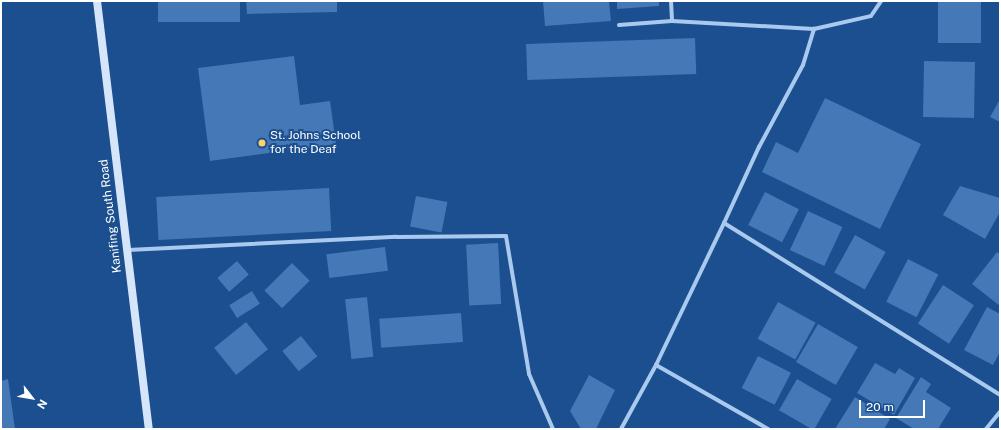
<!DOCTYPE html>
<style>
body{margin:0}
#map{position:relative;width:1001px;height:430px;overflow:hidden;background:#1b4f8f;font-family:"Public Sans",sans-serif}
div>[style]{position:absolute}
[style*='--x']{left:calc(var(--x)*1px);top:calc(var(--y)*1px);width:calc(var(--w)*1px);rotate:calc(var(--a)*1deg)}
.building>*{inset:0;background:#4478b7;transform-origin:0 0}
.street>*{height:4px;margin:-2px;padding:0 2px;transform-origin:2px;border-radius:2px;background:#a9c9ee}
.secondary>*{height:8px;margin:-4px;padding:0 4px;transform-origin:4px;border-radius:4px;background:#d6e6fa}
.dots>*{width:11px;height:11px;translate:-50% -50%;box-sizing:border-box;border:2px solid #1b4f8f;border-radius:50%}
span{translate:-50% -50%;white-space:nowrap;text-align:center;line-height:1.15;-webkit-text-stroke:4px #1b4f8f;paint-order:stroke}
.poi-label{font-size:12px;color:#fff}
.left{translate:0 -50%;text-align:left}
.street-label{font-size:12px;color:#fff}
.frame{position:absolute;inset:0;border:2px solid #fff;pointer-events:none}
.north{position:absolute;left:12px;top:378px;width:40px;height:40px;-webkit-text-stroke:3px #1b4f8f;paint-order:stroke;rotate:121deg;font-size:11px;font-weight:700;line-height:16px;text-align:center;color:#fff}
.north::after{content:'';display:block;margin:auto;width:14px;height:18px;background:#fff;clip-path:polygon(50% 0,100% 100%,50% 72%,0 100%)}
.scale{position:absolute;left:859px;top:400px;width:66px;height:18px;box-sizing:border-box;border:2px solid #fff;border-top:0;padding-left:5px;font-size:12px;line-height:14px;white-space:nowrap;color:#fff;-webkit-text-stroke:3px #1b4f8f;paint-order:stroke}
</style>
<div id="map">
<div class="building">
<i style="left:158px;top:1px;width:82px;height:21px"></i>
<i style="clip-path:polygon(246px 1px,337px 1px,337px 12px,247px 14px)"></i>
<i style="clip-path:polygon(543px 1px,609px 1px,611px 21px,545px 26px)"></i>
<i style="clip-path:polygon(617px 1px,659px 1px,659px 6px,617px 9px)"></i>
<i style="left:938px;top:1px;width:43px;height:42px"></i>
<i style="left:695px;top:38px;width:36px;height:169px;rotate:88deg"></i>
<i style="clip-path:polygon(294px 56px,300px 105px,330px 101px,336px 144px,210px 161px,198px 68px)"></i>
<i style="left:924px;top:61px;width:51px;height:56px;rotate:1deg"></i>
<i style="clip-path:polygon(825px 98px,921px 144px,880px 229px,762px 172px,776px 142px,798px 153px)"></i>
<i style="clip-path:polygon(1000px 99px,1000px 122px,990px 117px)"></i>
<i style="clip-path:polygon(960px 186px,1000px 198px,1000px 212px,985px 239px,943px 215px)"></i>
<i style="left:329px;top:188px;width:43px;height:173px;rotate:87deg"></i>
<i style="left:765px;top:192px;width:38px;height:37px;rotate:27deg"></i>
<i style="left:416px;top:196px;width:32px;height:31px;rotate:11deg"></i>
<i style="left:808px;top:211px;width:38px;height:43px;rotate:25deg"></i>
<i style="left:855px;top:235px;width:35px;height:43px;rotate:29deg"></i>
<i style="left:498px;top:243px;width:61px;height:32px;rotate:87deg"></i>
<i style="left:385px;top:247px;width:24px;height:59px;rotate:83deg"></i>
<i style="clip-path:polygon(997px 252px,1000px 254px,1000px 306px,972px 284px)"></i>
<i style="left:908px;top:259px;width:34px;height:48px;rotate:27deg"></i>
<i style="left:237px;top:261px;width:18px;height:26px;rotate:49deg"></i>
<i style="left:292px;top:263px;width:25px;height:39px;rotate:45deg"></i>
<i style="left:943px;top:285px;width:37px;height:46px;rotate:33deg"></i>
<i style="left:252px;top:291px;width:15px;height:27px;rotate:58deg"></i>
<i style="left:367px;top:297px;width:60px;height:22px;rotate:84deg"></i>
<i style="left:778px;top:302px;width:43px;height:42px;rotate:29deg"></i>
<i style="clip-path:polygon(987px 307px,1000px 314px,1000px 352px,993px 365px,964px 350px)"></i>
<i style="left:461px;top:313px;width:29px;height:82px;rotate:86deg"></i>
<i style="left:246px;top:322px;width:35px;height:41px;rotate:51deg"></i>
<i style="left:818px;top:324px;width:46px;height:44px;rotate:30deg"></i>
<i style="left:301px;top:336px;width:26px;height:24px;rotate:51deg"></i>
<i style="left:758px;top:356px;width:37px;height:36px;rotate:27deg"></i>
<i style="clip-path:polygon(875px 363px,895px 374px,899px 368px,915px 378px,894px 415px,857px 393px)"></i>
<i style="clip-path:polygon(589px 375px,615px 390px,596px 429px,581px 429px,570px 411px)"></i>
<i style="clip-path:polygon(921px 377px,931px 384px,926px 392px,951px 408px,938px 429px,914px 429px,896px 418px)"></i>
<i style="clip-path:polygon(8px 379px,15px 429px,1px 429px,1px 381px)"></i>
<i style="left:797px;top:379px;width:40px;height:36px;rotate:30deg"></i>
<i style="clip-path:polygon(855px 397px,890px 419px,884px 429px,835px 429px)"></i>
</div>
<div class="street">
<i style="--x:671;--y:1;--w:20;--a:87"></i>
<i style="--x:619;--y:25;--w:53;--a:-4.3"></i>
<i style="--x:672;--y:21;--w:142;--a:3.2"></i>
<i style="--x:724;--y:223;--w:84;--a:-65.3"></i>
<i style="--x:759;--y:147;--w:93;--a:-61.8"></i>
<i style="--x:803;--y:65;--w:38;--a:-73"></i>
<i style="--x:814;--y:29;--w:58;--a:-12.8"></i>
<i style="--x:871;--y:16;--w:18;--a:-56"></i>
<i style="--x:128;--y:250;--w:269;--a:-2.8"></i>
<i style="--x:397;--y:237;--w:109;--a:-0.5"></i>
<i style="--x:506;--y:236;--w:140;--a:80.5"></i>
<i style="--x:529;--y:374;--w:60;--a:66.4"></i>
<i style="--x:656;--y:365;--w:157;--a:-64.4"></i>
<i style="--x:724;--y:223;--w:325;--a:31.9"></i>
<i style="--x:621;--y:429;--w:73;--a:-61.3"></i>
<i style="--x:656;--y:365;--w:129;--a:29.7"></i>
<i style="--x:986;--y:429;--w:22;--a:-51"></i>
</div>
<div class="secondary">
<i style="--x:97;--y:1;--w:431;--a:83.1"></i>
</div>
<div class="dots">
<i style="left:262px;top:143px;background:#ffd166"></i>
</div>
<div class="poi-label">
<span class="left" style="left:270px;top:143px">St. Johns School<br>for the Deaf</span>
</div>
<div class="street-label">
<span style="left:111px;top:216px;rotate:-97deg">Kanifing South Road</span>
</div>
<div class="frame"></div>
<div class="north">N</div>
<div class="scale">20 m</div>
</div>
